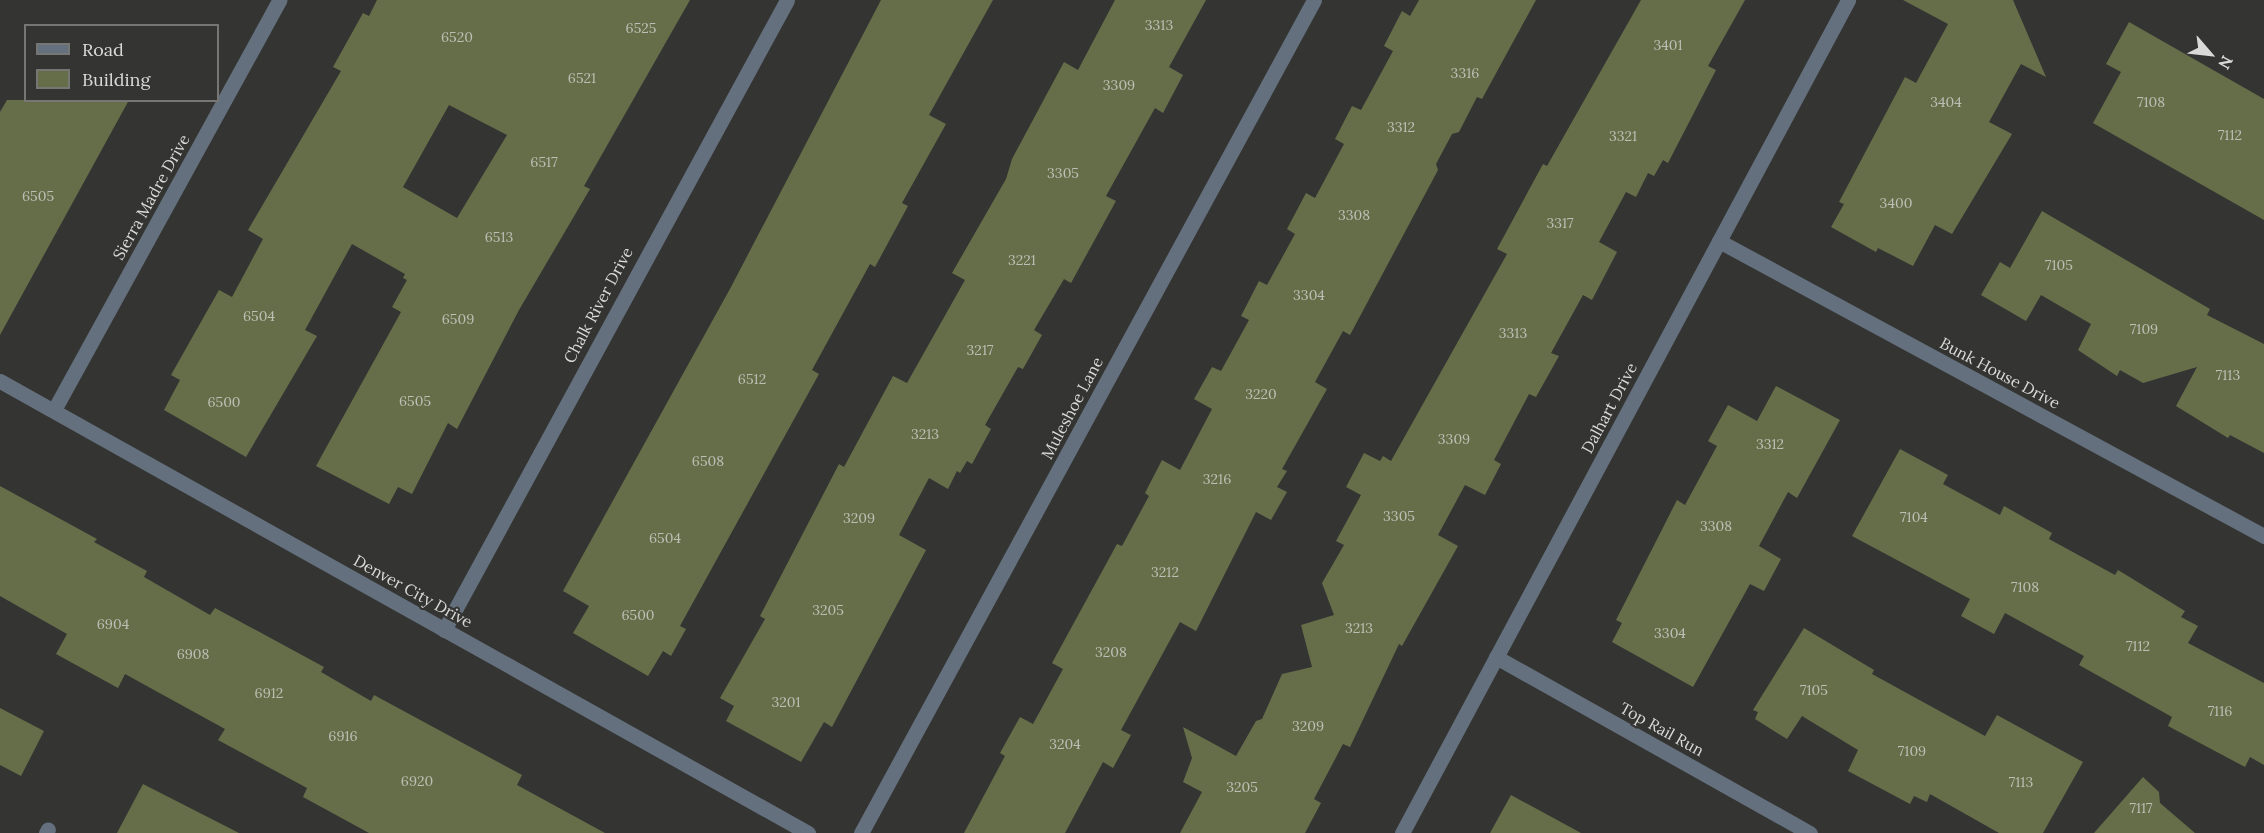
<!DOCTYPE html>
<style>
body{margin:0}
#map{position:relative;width:2264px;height:833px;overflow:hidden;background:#343532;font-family:Lora,serif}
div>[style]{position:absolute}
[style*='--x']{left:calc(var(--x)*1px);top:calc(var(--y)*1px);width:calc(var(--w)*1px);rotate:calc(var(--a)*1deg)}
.building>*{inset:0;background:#666e49}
.minor>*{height:15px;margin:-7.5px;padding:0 7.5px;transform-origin:7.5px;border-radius:7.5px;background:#65707e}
span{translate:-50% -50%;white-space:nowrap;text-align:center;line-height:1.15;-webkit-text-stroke:4.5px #343532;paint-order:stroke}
.number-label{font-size:14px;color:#bdbfb5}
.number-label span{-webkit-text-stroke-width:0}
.street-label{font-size:16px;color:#dadad9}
.legend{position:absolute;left:24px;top:24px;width:195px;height:78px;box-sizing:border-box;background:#343532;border:2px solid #767775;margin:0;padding:8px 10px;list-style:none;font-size:18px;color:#dadad9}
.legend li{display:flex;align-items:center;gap:12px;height:30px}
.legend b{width:30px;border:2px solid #767775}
.north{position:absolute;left:2180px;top:24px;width:60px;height:60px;-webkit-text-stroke:4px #343532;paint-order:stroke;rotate:118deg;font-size:16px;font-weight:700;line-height:24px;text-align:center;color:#dadad9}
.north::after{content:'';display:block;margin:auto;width:21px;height:27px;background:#dadad9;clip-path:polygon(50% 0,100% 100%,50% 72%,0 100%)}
</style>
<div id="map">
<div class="building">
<i style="clip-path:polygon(evenodd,377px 0,690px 0,584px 186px,590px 189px,519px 310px,457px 429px,448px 423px,412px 494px,398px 487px,389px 504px,316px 466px,401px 312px,392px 307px,407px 280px,403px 278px,405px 274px,352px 244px,305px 330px,317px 336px,246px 457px,164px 410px,180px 380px,171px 375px,219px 290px,232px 297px,263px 239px,248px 230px,341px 71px,333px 67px,363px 13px,369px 16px,377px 0,449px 105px,507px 135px,457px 218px,403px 187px,449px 105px)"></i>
<i style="clip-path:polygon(881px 0,993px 0,929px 115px,946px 124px,902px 203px,908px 206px,875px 267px,870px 264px,812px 370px,819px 374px,680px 626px,686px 629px,671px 656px,663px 651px,648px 676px,573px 633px,589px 606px,563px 591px,731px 287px)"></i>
<i style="clip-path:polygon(1115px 0,1206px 0,1169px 67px,1183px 75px,1163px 113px,1155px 108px,1106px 196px,1116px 201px,1071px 283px,1064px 279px,1034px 330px,1042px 335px,1023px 369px,1018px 367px,985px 425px,991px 429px,972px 464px,967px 461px,960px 473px,957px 471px,948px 489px,929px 478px,899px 535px,926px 550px,832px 727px,824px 722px,801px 762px,726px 721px,734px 706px,720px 698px,765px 619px,760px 616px,839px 464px,844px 467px,893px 376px,907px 383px,965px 280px,952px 273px,1006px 179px,1012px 159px,1064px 62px,1078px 70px)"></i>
<i style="clip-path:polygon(1419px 0,1536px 0,1482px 99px,1477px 97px,1459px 132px,1452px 134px,1436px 164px,1438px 170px,1350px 335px,1343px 331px,1315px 382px,1327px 389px,1282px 469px,1287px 471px,1277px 487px,1287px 492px,1271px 520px,1256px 512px,1196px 631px,1180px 622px,1121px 730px,1131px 735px,1113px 768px,1103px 762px,1065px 833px,964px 833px,1005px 756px,1000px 753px,1020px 717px,1033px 724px,1063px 669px,1052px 663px,1117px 544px,1122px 546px,1149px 496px,1145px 493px,1162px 460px,1180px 470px,1212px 409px,1194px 399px,1212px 367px,1221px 371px,1249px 320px,1241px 316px,1259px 281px,1267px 285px,1295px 234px,1287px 229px,1306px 193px,1315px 198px,1344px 144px,1335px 139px,1352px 106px,1361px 110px,1393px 51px,1384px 46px,1402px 11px,1410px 16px)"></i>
<i style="clip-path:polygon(1641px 0,1745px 0,1708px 66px,1716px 70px,1668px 163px,1663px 160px,1654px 176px,1648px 173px,1636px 197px,1626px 192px,1599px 242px,1617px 252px,1592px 300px,1583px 295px,1551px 353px,1559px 356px,1536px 397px,1529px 394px,1494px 460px,1501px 464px,1485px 495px,1465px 485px,1438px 535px,1458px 546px,1402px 646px,1399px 644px,1350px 747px,1343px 744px,1314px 799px,1321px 803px,1305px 833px,1180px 833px,1202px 792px,1183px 782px,1192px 758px,1183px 727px,1236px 756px,1256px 721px,1262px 719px,1282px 674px,1312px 667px,1301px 625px,1334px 615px,1322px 583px,1344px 545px,1336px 541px,1361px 495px,1346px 487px,1364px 453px,1380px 461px,1383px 456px,1391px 461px,1507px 254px,1497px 249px,1543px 164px,1547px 166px)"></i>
<i style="clip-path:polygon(1903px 0,2013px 0,2046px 77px,2021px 64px,1989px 122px,2012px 134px,1952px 234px,1935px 225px,1913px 266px,1878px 248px,1876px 252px,1831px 227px,1844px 204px,1839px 202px,1905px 77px,1916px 83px,1948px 24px)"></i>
<i style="clip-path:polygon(2129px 22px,2264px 99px,2264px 220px,2093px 123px,2121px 72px,2106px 64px)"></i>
<i style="clip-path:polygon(7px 100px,129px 100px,0 335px,0 112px)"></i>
<i style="clip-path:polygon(2042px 211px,2210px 309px,2207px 315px,2264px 344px,2264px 453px,2230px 435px,2228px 438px,2176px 406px,2197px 367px,2143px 383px,2120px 370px,2117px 376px,2078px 350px,2091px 324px,2041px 295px,2026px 321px,1981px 295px,2000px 262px,2010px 268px)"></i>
<i style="clip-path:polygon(1776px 386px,1840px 420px,1797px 498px,1788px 492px,1759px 546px,1781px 559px,1764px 591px,1750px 584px,1693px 687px,1612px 642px,1622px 623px,1616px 620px,1677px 500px,1685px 505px,1717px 446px,1708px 441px,1728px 405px,1757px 421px)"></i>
<i style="clip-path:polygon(1900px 449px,1948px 475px,1943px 484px,2000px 515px,2004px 506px,2052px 533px,2049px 539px,2115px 575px,2118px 570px,2185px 611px,2181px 617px,2198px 626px,2188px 643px,2264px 683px,2264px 765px,2250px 757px,2245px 767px,2168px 726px,2172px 717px,2079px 665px,2084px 656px,2005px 613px,1994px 634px,1961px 616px,1970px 599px,1852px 536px)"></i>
<i style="clip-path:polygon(0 486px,97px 539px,94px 542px,147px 571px,144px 577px,210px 615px,215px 608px,324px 667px,321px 672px,371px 701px,374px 695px,522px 775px,517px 785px,605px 833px,369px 833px,303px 797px,307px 788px,218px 740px,225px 729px,125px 674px,118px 688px,56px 654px,67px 634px,0 596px)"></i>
<i style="clip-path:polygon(1804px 628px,1874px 670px,1872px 674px,1985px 736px,1997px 715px,2083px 762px,2043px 833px,1999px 833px,1930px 794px,1927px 802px,1914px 796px,1910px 804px,1848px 771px,1858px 750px,1802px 716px,1787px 739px,1755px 719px,1758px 712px,1753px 710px)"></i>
<i style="clip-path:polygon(0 708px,44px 731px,21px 776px,0 765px)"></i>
<i style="clip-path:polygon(2143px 777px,2159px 792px,2160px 803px,2195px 833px,2094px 833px)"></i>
<i style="clip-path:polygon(143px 784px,239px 833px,117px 833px)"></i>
<i style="clip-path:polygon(1511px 795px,1581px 833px,1490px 833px)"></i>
</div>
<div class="minor">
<i style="--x:1719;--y:241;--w:620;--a:28.43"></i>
<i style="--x:0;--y:381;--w:926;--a:29.22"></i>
<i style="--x:54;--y:410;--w:468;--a:-61.2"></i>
<i style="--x:444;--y:630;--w:717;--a:-61.43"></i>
<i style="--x:1496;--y:657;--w:360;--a:29.3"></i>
<i style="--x:46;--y:833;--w:4;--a:-63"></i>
<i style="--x:861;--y:833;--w:948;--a:-61.46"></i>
<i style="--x:1402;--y:833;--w:945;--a:-61.83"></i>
</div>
<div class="number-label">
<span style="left:1159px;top:25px">3313</span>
<span style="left:641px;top:28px">6525</span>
<span style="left:457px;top:37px">6520</span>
<span style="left:1668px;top:45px">3401</span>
<span style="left:1465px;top:73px">3316</span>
<span style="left:582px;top:78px">6521</span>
<span style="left:1119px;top:85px">3309</span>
<span style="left:1946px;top:102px">3404</span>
<span style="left:2151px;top:102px">7108</span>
<span style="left:1401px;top:127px">3312</span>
<span style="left:2230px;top:135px">7112</span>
<span style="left:1623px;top:136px">3321</span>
<span style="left:544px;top:162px">6517</span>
<span style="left:1063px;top:173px">3305</span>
<span style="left:38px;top:196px">6505</span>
<span style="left:1896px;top:203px">3400</span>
<span style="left:1354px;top:215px">3308</span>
<span style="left:1560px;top:223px">3317</span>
<span style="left:499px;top:237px">6513</span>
<span style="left:1022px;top:260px">3221</span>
<span style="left:2059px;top:265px">7105</span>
<span style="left:1309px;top:295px">3304</span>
<span style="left:259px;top:316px">6504</span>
<span style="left:458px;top:319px">6509</span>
<span style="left:2144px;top:329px">7109</span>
<span style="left:1513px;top:333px">3313</span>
<span style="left:980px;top:350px">3217</span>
<span style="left:2228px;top:375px">7113</span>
<span style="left:752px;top:379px">6512</span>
<span style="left:1261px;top:394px">3220</span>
<span style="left:415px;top:401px">6505</span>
<span style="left:224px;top:402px">6500</span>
<span style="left:925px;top:434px">3213</span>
<span style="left:1454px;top:439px">3309</span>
<span style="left:1770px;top:444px">3312</span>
<span style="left:708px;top:461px">6508</span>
<span style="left:1217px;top:479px">3216</span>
<span style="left:1399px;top:516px">3305</span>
<span style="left:1914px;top:517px">7104</span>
<span style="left:859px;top:518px">3209</span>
<span style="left:1716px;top:526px">3308</span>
<span style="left:665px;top:538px">6504</span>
<span style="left:1165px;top:572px">3212</span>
<span style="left:2025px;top:587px">7108</span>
<span style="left:828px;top:610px">3205</span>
<span style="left:638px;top:615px">6500</span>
<span style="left:113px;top:624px">6904</span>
<span style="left:1359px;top:628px">3213</span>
<span style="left:1670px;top:633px">3304</span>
<span style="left:2138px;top:646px">7112</span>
<span style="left:1111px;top:652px">3208</span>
<span style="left:193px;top:654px">6908</span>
<span style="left:1814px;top:690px">7105</span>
<span style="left:269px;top:693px">6912</span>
<span style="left:786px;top:702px">3201</span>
<span style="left:2220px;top:711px">7116</span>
<span style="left:1308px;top:726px">3209</span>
<span style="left:343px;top:736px">6916</span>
<span style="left:1065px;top:744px">3204</span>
<span style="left:1912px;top:751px">7109</span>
<span style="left:417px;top:781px">6920</span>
<span style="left:2021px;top:782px">7113</span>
<span style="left:1242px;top:787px">3205</span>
<span style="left:2141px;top:808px">7117</span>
</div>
<div class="street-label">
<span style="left:151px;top:197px;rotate:-61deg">Sierra Madre Drive</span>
<span style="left:598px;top:305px;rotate:-62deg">Chalk River Drive</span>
<span style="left:2000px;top:373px;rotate:28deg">Bunk House Drive</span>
<span style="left:1072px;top:408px;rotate:-62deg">Muleshoe Lane</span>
<span style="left:1609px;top:408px;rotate:-62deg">Dalhart Drive</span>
<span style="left:413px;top:591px;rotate:29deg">Denver City Drive</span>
<span style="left:1662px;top:729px;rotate:29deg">Top Rail Run</span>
</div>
<ul class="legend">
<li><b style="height:8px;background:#65707e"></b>Road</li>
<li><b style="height:16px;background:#666e49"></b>Building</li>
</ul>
<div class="north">N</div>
</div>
